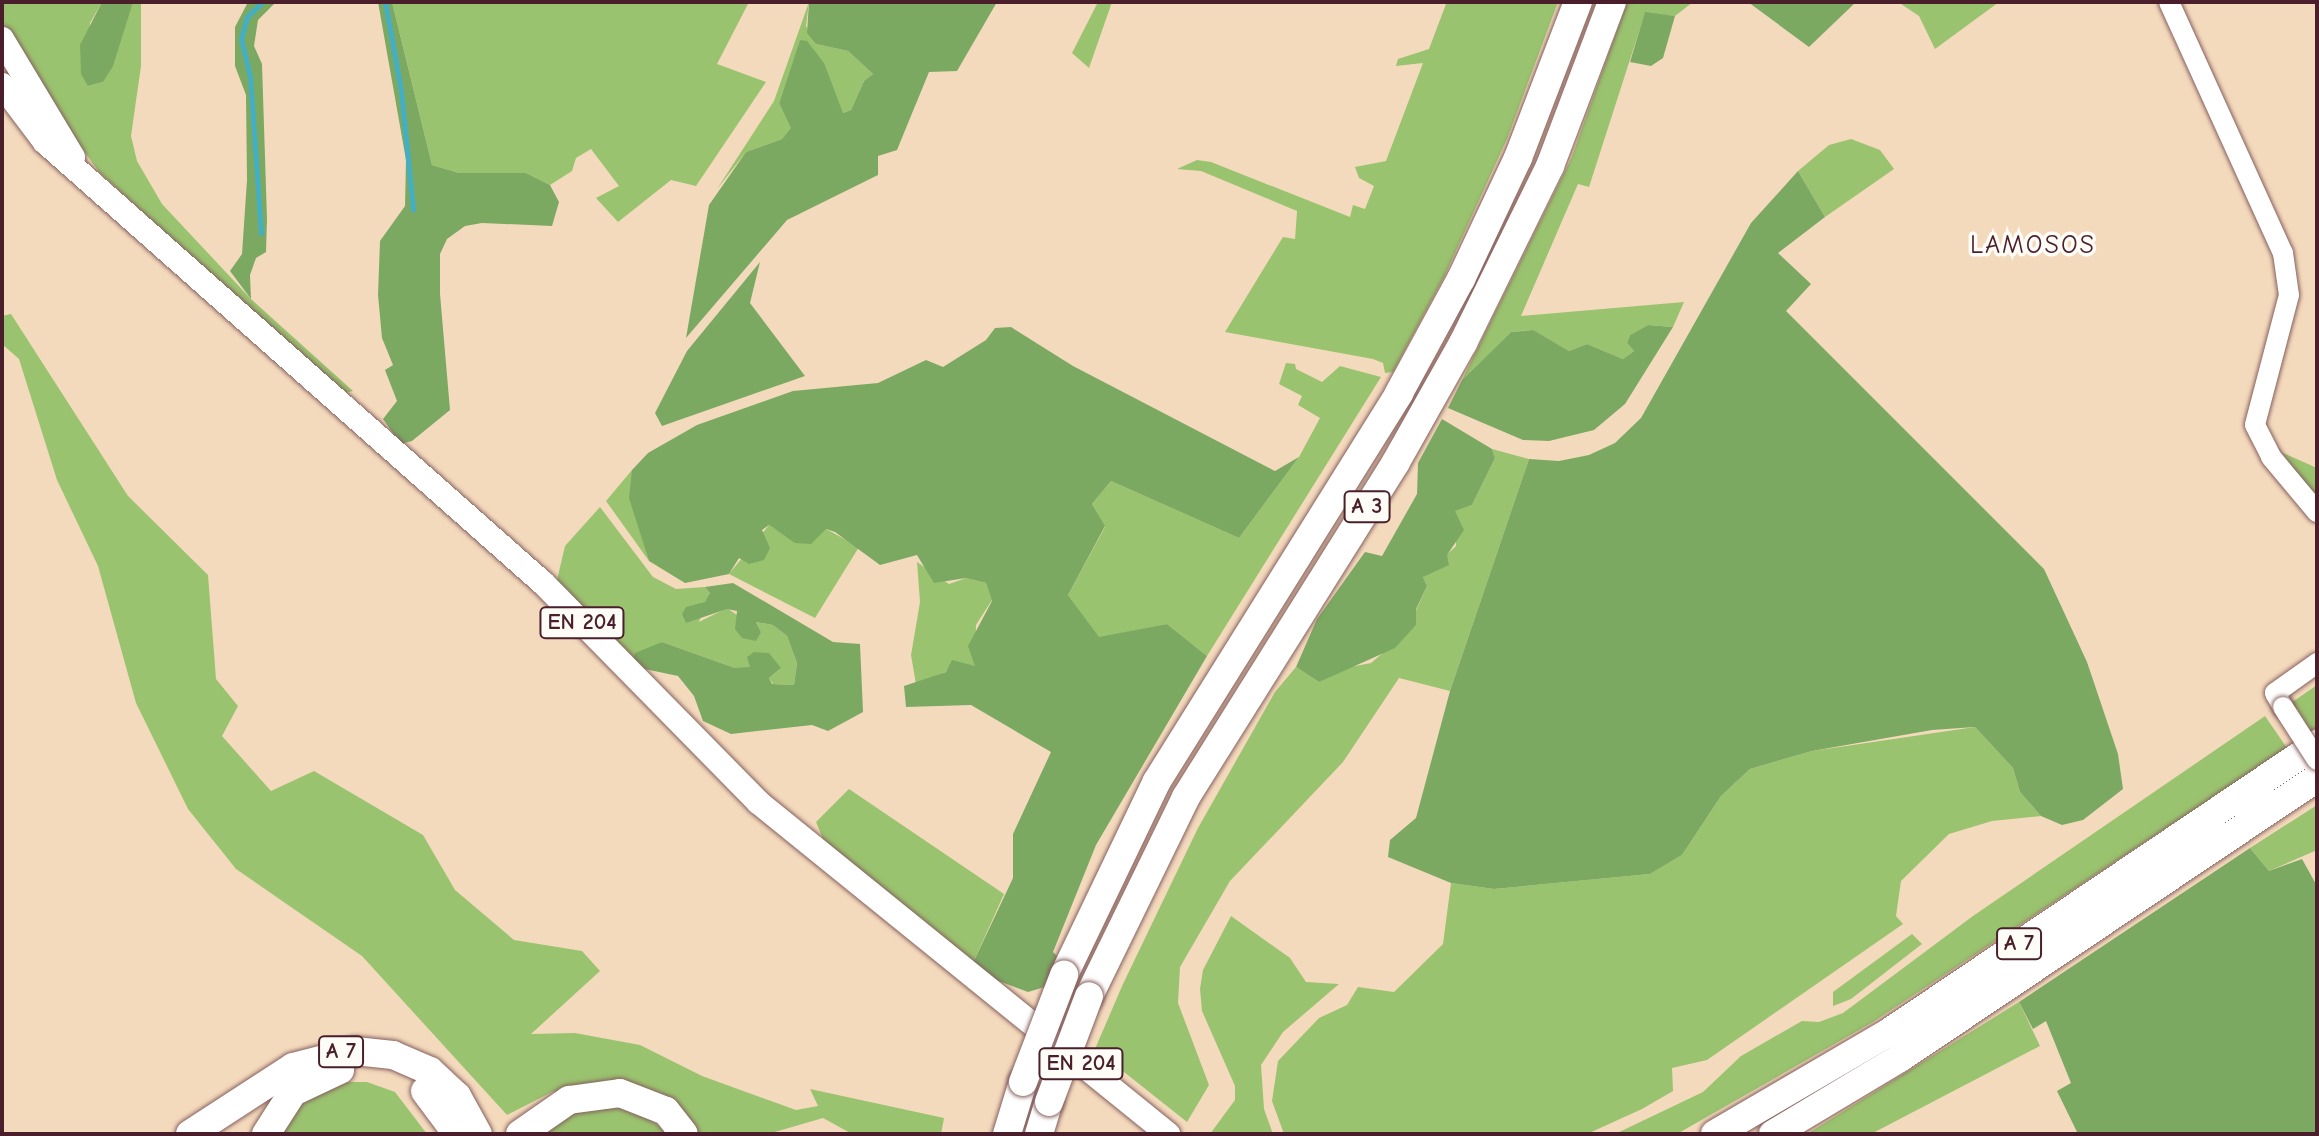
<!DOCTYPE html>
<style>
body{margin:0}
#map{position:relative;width:2319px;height:1136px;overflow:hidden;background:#f4dabd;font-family:"Comic Neue",sans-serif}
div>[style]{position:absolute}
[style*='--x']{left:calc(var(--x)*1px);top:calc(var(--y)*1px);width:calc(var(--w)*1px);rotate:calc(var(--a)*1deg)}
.green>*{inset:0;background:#9ac36f}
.forest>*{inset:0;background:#7ba962}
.stream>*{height:5px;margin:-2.5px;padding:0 2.5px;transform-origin:2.5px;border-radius:2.5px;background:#44afc2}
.roads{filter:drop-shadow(0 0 2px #86605e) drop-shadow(0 0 2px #86605e)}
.minor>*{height:20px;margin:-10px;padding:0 10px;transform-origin:10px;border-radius:10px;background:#fff}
.major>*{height:24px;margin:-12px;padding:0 12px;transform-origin:12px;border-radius:12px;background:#fff}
.highway>*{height:28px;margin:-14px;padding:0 14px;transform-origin:14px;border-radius:14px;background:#fff}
.bridges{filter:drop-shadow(0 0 2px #86605e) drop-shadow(0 0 2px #86605e)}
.minor-bridge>*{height:20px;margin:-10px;padding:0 10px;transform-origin:10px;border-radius:10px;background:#fff}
.highway-bridge>*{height:28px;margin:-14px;padding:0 14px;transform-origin:14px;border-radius:14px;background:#fff}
span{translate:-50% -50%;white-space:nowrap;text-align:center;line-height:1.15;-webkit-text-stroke:7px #fdfcf7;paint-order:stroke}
.shield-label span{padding:2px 6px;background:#fdfcf7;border:2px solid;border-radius:6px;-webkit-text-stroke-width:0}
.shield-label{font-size:22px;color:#4a1f2b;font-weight:700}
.neighbourhood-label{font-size:26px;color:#4a1f2b;letter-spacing:2px}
.frame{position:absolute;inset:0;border:4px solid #4a1f2b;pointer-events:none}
</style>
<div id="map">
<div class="green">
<i style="clip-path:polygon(2px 2px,102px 2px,90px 23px,88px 86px,103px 82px,133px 2px,141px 2px,141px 66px,131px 136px,137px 161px,162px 204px,251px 299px,353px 391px,342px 394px,99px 172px,36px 84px,2px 22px)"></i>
<i style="clip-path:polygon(392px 2px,749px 2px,717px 64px,766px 82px,696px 186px,671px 180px,618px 222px,596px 198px,619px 186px,591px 149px,576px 158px,572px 171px,550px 185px,526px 173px,459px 173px,432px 165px)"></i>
<i style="clip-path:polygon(809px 2px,806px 26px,816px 44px,848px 51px,873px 74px,864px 81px,851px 110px,843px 113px,800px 41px,779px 103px,792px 128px,782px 139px,746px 152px,717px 189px,774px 101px)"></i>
<i style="clip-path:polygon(1098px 2px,1112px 2px,1089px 68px,1072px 53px)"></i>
<i style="clip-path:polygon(1558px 2px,1507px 139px,1444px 277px,1393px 372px,1385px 373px,1383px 363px,1373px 359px,1225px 332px,1283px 237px,1295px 239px,1297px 211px,1201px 171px,1177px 169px,1197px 160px,1211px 162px,1350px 217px,1353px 205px,1365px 209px,1374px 186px,1359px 178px,1355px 167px,1386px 161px,1423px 63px,1396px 66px,1398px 59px,1429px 49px,1446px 4px)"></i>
<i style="clip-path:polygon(1627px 2px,1693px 2px,1675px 16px,1645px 13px,1589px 187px,1578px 184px,1521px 316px,1684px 302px,1673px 327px,1648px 325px,1630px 335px,1627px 343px,1634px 351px,1623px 359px,1587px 344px,1569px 351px,1532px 330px,1511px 332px,1462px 380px,1571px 159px)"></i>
<i style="clip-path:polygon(1898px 2px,1999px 2px,1935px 49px,1919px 16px)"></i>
<i style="clip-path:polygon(1851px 139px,1880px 150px,1894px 169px,1825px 217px,1798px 171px,1829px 145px)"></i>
<i style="clip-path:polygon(11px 314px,128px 496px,208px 575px,216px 679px,238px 706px,222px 736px,271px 791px,314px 771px,423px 835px,455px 890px,514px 940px,582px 951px,600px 971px,531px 1034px,575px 1033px,640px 1045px,702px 1076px,796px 1110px,818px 1106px,810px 1089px,944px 1118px,941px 1134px,852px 1134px,823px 1118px,768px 1134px,689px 1134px,591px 1086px,552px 1092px,507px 1115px,362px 956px,236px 869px,188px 809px,136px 703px,98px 566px,57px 480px,19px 359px,2px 344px,2px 316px)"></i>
<i style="clip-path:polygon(1286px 363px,1295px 364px,1296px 369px,1322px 382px,1340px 366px,1381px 377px,1207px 656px,1167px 624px,1099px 638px,1068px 595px,1105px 527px,1092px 504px,1111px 481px,1239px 538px,1299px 457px,1320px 418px,1298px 405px,1302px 396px,1279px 384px)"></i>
<i style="clip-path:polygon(2272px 439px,2283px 453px,2317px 468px,2317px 500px)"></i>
<i style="clip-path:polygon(1492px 449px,1529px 459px,1450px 691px,1399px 678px,1343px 762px,1230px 881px,1180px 967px,1178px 1003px,1209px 1085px,1187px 1122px,1095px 1049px,1123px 984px,1198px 828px,1275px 692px,1296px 667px,1319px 682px,1340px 669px,1371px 663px,1416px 625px,1416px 610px,1427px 586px,1423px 577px,1456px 546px,1454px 511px,1472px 505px,1495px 458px)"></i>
<i style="clip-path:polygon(632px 470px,634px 510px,649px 561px,606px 501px)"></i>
<i style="clip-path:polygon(600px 507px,653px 577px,676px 589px,705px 587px,710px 593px,699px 622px,727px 608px,761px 632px,756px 622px,773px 625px,787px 636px,797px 663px,794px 685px,773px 684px,769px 678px,780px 669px,735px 668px,662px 642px,633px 660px,557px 580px,565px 546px)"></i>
<i style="clip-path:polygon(769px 525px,787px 537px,826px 529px,859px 547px,815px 618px,729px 574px)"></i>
<i style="clip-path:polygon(917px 562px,949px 584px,966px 578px,986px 583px,992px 600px,976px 625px,975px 666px,962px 665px,916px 684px,911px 655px,920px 602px)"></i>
<i style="clip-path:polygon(2317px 685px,2317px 727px,2309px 733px,2291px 703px)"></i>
<i style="clip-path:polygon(2265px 716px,2287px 748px,1873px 1022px,1677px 1134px,1615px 1134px,1703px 1092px,1741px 1056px,1802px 1021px,1819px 1022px,1843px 1013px,1973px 916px)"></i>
<i style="clip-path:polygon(1975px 727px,2013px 768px,2020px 792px,2041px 816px,1992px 821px,1949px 834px,1901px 881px,1896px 916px,1903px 924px,1707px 1060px,1672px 1068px,1673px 1091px,1642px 1109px,1587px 1134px,1284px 1134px,1272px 1101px,1278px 1061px,1319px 1018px,1347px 1005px,1358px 987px,1394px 992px,1443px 944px,1451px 883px,1494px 889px,1650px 874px,1682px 855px,1721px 796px,1750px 769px,1812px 751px)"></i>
<i style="clip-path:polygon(849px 789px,1004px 894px,973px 963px,826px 846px,816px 822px)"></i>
<i style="clip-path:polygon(2317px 805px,2317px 850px,2269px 871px,2250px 848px)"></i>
<i style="clip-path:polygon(1231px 916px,1290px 958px,1306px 982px,1339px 984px,1283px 1032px,1261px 1065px,1264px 1109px,1273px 1134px,1210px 1134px,1235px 1100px,1235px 1086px,1202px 1011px,1200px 989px,1203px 970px)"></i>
<i style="clip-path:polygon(1912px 934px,1922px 944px,1851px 999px,1833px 1006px,1833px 992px)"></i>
<i style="clip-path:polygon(2019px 1002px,2040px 1046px,1871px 1134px,1807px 1134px)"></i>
<i style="clip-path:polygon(339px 1082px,367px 1082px,395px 1092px,427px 1134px,282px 1134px,290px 1114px,312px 1094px)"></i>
<i style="clip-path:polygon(611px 1106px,643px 1114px,669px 1134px,537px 1134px,585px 1108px)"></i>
</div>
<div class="forest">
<i style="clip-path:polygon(102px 2px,133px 2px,113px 66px,103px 82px,88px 86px,81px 74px,80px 45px)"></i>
<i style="clip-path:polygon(248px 2px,276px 2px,258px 20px,254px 46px,262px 64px,267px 219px,266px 252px,256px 258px,250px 275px,251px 299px,230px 271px,242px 254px,247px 180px,246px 95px,235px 66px,235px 27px)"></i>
<i style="clip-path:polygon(378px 2px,392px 2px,432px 165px,459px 173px,526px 173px,550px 185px,559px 202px,552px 226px,482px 223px,465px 226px,447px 239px,440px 254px,440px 294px,450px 410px,412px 441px,401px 444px,383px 419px,397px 401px,385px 370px,393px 365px,382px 338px,378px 295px,380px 241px,405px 206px,406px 160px)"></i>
<i style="clip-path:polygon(809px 2px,997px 2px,957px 71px,929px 72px,897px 150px,878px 156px,878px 175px,787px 220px,686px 338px,709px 205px,746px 152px,782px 139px,791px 128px,779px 103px,800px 40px,807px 41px,824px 63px,843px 113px,851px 110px,864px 81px,873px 74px,848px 51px,816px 44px,807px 33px)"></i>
<i style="clip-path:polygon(1748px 2px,1856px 2px,1809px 47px)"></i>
<i style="clip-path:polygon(1645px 12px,1675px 16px,1663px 58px,1651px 66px,1630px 62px)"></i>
<i style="clip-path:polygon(1798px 171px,1825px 217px,1778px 253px,1811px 284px,1786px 311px,2044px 569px,2087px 662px,2118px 754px,2123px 789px,2083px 820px,2062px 825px,2041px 816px,2020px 792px,2013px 768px,1975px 727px,1932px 730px,1812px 751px,1750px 769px,1721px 796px,1682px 855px,1650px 874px,1494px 889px,1451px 883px,1388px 857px,1390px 840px,1416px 818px,1450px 691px,1529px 459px,1559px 461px,1589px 455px,1615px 443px,1641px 418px,1751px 223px)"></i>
<i style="clip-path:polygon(760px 262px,750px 303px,805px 376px,662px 426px,655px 413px,687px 351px)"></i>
<i style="clip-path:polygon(1648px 325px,1673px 327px,1625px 404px,1594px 430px,1549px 441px,1523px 440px,1448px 408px,1462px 380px,1511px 332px,1533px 330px,1569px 351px,1587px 344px,1623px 359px,1634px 351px,1627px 343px,1630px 335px)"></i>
<i style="clip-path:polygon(1011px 327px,1073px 366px,1275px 471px,1299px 457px,1239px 538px,1111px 481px,1092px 504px,1105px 526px,1068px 595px,1099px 637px,1167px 624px,1207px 656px,1096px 845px,1053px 952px,1057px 956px,1048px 986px,1028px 992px,996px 980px,973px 963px,1013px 878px,1013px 834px,1051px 752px,971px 705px,906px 707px,904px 686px,946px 672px,952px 660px,975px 666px,968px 646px,992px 601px,986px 583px,966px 578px,934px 583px,917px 555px,880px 565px,835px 532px,826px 529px,811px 544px,795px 543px,769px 525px,762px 530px,770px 548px,764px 560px,749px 564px,739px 558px,729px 574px,685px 583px,649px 561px,629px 498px,632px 470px,648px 453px,697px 425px,793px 391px,878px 383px,926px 360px,943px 367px,986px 340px,995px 328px)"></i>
<i style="clip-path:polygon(1442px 419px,1492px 449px,1495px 458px,1472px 505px,1455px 511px,1464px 530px,1447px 555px,1449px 565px,1423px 577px,1427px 586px,1416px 609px,1416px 625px,1395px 648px,1319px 682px,1296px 667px,1317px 619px,1365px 552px,1382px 556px,1417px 494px,1418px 463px)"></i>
<i style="clip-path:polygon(733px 583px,833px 642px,860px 644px,863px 712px,828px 731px,812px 725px,731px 734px,703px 721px,694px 696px,678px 676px,640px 668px,633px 660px,635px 653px,662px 642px,735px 668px,750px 667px,747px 657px,754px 652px,769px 653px,781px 668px,769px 678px,772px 684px,794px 685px,797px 663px,787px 636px,773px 625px,756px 622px,761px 632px,756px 641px,742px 638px,735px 629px,737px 611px,727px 609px,686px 623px,682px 614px,686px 607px,705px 602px,710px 593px,705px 587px)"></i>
<i style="clip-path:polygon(2250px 848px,2269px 871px,2302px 859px,2317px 886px,2317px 1134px,2078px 1134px,2057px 1091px,2071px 1083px,2046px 1021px,2033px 1029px,2019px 1002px)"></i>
</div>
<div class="stream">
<i style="--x:385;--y:2;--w:90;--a:79.8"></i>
<i style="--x:401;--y:91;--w:119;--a:84.2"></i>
<i style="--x:261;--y:233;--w:156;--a:-94"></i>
<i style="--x:250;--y:77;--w:39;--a:-103"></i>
<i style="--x:241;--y:39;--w:23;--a:-75"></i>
<i style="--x:247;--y:17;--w:21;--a:-45"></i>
</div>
<div class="roads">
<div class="minor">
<i style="--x:2169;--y:2;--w:276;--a:65.6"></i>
<i style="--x:2283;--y:253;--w:42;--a:81.9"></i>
<i style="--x:2289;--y:295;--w:134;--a:104.7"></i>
<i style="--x:2255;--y:425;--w:36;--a:63"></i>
<i style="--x:2271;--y:457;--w:72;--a:50.1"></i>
<i style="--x:2283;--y:707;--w:16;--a:-120"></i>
<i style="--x:2275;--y:693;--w:52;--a:-35.5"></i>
</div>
<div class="major">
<i style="--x:2;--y:39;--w:138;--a:59"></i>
<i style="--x:2;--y:85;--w:71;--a:53"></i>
<i style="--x:45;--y:142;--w:665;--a:41.53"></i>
<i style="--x:543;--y:583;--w:307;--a:45.5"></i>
<i style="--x:758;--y:802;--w:528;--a:39"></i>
</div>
<div class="highway">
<i style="--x:1064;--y:975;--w:215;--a:-64.4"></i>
<i style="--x:1157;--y:781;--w:457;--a:-58"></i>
<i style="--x:1399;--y:393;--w:130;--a:-61.5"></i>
<i style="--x:1461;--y:279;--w:134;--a:-64.8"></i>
<i style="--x:1518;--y:158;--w:167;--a:-69"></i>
<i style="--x:1089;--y:996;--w:221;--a:-64"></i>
<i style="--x:1186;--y:797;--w:395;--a:-57.9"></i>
<i style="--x:1396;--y:462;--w:137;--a:-60.6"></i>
<i style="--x:1463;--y:343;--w:197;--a:-63.8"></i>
<i style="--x:1550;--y:166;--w:175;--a:-69.3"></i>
<i style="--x:425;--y:1091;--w:54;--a:53.3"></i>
<i style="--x:190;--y:1134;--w:123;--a:-33"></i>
<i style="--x:293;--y:1067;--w:64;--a:-14.5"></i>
<i style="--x:355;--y:1051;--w:38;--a:6"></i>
<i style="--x:393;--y:1055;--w:40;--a:23.4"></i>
<i style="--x:430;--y:1071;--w:37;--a:43"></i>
<i style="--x:457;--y:1096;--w:43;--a:61.1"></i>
<i style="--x:266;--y:1134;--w:50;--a:-57.3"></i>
<i style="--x:293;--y:1092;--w:52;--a:-25.1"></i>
<i style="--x:520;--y:1134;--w:60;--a:-34.8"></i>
<i style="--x:569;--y:1100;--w:51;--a:-7.8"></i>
<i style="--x:620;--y:1093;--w:49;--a:21.4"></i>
<i style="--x:666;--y:1111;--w:29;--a:52"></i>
<i style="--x:1007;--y:1134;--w:54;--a:-72.9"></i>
<i style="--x:1039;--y:1134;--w:34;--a:-73"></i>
<i style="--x:1715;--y:1134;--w:204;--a:-30.3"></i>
<i style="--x:1891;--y:1031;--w:514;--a:-33.97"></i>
<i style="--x:1773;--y:1134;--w:148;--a:-30.9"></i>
<i style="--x:1900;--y:1058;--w:502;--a:-33.88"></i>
</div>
</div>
<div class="bridges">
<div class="minor-bridge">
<i style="--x:2283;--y:707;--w:63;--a:57.3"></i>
</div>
<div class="highway-bridge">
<i style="--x:1023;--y:1082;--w:115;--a:-69"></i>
<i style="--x:1049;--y:1102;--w:113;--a:-69.3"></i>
</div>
</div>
<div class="shield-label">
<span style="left:1367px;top:507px">A 3</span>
<span style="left:582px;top:623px">EN 204</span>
<span style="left:2019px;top:944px">A 7</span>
<span style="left:341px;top:1052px">A 7</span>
<span style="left:1081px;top:1064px">EN 204</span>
</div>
<div class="neighbourhood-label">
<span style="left:2033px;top:246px">LAMOSOS</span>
</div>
<div class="frame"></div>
</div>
